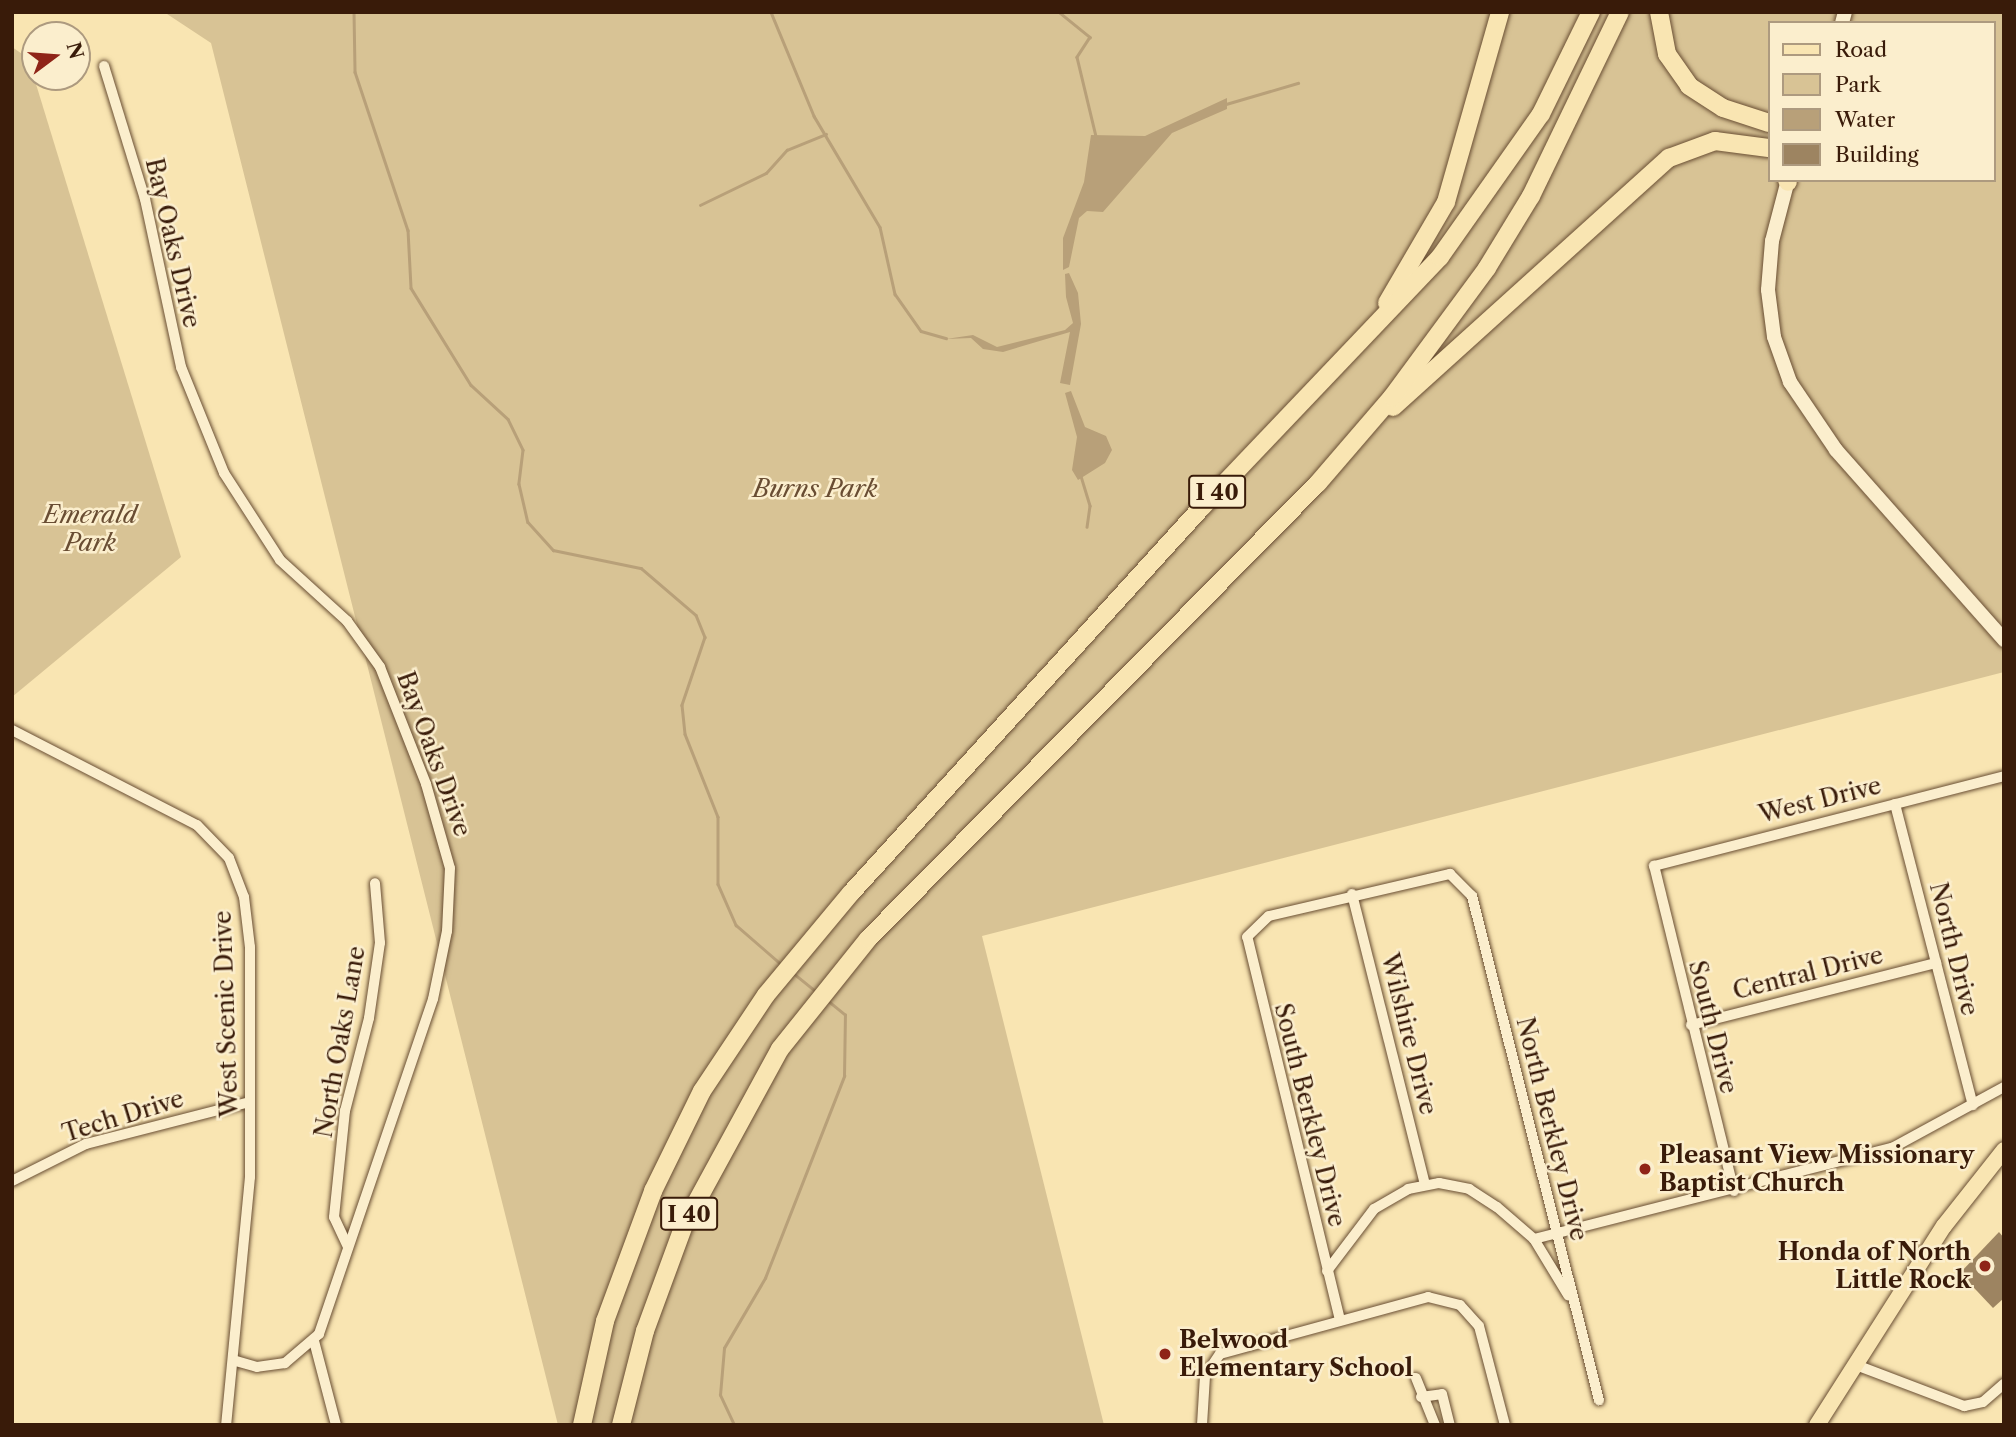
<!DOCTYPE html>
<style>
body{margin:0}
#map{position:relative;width:2016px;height:1437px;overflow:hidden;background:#f9e5b2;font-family:"Libre Caslon Text",serif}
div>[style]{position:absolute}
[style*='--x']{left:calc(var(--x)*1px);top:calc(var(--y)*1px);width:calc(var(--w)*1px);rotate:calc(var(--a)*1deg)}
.green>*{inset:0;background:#d8c395}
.water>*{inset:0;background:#b8a079}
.stream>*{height:2.5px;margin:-1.25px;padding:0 1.25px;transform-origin:1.25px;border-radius:1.25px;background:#b8a079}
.building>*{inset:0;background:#9d8461}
.roads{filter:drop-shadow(0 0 2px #694e33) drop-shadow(0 0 2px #694e33)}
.street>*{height:10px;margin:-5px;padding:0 5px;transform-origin:5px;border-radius:5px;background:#fbeecd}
.secondary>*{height:14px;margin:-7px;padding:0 7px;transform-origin:7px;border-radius:7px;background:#fbeecd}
.primary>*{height:16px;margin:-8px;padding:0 8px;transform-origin:8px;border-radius:8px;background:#f9e5b2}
.highway>*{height:18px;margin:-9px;padding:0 9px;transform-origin:9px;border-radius:9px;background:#f9e5b2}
.dots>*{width:19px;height:19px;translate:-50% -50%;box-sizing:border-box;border:4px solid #fbeecd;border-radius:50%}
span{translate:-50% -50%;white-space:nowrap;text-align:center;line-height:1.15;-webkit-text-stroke:5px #fbeecd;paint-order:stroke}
.shield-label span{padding:2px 5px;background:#fbeecd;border:2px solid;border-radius:5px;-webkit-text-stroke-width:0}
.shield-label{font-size:23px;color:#391b09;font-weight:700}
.street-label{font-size:24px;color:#391b09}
.park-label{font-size:24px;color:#694d33;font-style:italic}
.poi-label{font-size:24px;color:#391b09;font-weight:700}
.left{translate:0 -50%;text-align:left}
.right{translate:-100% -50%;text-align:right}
.frame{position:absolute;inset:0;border:14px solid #391b09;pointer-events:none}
.legend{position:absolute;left:1768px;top:21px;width:228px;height:161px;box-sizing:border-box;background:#fbeecd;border:2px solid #ad9a7f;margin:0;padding:9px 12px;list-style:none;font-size:21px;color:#391b09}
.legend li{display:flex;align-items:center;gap:14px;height:35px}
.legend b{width:35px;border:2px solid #ad9a7f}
.north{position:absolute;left:21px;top:21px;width:70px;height:70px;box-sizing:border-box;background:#fbeecd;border:2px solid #ad9a7f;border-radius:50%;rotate:74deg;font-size:19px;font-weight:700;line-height:28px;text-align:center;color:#391b09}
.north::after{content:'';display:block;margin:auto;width:24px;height:32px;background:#8f2418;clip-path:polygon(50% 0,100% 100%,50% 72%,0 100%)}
</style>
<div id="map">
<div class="green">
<i style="clip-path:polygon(evenodd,164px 12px,2004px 12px,2004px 672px,982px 936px,1104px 1425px,558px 1425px,211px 43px,164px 12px,1769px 23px,1993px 23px,1993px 180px,1769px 180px,1769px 23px)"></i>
<i style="clip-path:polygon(12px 47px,28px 58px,181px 557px,12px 697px)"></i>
</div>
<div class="water">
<i style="clip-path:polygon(1227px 98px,1227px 109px,1172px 133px,1103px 212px,1087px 211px,1079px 218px,1069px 267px,1063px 270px,1063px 238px,1084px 182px,1091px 135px,1145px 136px)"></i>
<i style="clip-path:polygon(1069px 273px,1078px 293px,1081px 324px,1070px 385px,1060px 383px,1070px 332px,1003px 352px,983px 349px,971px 338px,946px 339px,973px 335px,997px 347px,1065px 330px,1073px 323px,1066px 297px,1065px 274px)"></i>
<i style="clip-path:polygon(1071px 391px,1085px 427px,1106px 436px,1112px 450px,1105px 463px,1078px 480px,1072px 470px,1077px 437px,1065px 393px)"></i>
</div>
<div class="stream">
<i style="--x:354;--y:12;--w:60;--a:89"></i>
<i style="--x:355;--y:72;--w:167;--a:71.5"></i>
<i style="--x:408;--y:230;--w:58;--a:87"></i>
<i style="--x:411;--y:288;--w:114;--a:58.3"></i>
<i style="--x:471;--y:385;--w:50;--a:42.6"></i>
<i style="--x:508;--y:419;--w:34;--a:64"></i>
<i style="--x:523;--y:450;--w:34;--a:97"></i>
<i style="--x:519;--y:484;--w:39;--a:77"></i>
<i style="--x:528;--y:522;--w:38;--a:48"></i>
<i style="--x:553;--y:550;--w:90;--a:11.6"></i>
<i style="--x:641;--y:568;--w:72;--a:40.5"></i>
<i style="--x:696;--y:615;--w:24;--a:68"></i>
<i style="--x:705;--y:637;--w:72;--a:108.7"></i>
<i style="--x:682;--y:705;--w:29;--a:84"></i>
<i style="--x:685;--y:734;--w:89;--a:68.3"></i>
<i style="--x:718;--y:817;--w:67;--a:90"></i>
<i style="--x:718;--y:884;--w:45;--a:66.3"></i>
<i style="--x:736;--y:925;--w:60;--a:40.9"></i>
<i style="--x:771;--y:12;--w:113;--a:67.5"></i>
<i style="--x:814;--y:116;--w:129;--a:59.3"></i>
<i style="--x:880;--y:227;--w:69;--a:77.4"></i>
<i style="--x:895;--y:294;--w:45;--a:54.9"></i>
<i style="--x:921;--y:331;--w:26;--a:16"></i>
<i style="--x:1059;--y:12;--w:40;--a:39"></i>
<i style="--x:1090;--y:37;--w:24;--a:123"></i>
<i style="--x:1077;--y:57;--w:81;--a:76.5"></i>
<i style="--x:1226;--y:104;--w:75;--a:-16.3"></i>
<i style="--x:700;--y:205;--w:73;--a:-25.9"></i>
<i style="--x:766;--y:173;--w:31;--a:-48"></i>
<i style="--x:787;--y:150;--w:42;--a:-22.3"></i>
<i style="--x:1081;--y:476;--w:31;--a:73"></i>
<i style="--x:1090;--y:506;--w:21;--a:98"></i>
<i style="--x:792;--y:972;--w:32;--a:39"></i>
<i style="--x:734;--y:1425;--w:33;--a:-115"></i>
<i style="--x:720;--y:1395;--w:47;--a:-85.1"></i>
<i style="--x:724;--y:1348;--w:81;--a:-59.6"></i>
<i style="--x:765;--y:1278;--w:217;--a:-68.6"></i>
<i style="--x:844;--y:1076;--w:61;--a:-89.1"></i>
<i style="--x:845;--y:1015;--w:22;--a:-141"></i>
</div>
<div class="building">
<i style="clip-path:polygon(1999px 1232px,2004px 1238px,2004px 1298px,1993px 1308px,1960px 1273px)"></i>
</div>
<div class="roads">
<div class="street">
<i style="--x:104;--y:66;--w:139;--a:72.9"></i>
<i style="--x:145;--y:199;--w:172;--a:77.9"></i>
<i style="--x:181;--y:367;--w:114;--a:67.9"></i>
<i style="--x:224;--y:473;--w:103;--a:57.2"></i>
<i style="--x:280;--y:560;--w:91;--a:42.3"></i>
<i style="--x:347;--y:621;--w:57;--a:54.3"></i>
<i style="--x:380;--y:667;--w:126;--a:68.5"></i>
<i style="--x:426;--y:784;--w:87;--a:74.1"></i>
<i style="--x:450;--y:868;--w:63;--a:92.7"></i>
<i style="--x:447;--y:931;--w:69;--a:101.6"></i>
<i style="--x:433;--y:999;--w:354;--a:108.8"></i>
<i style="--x:319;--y:1334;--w:45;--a:139.5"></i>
<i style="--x:285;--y:1363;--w:28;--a:172"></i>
<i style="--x:257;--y:1367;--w:25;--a:-164"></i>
<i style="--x:12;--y:730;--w:208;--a:27.2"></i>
<i style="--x:197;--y:825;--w:46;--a:45.9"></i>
<i style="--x:229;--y:858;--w:42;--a:69"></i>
<i style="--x:244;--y:897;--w:50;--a:83.2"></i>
<i style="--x:250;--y:947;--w:230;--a:90"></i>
<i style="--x:250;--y:1177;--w:249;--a:95.5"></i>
<i style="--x:1895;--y:804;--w:311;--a:75.5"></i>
<i style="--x:1352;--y:894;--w:300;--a:75.9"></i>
<i style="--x:1691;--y:1025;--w:253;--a:-14.2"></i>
<i style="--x:12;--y:1181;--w:83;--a:-26.6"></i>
<i style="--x:86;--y:1144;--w:168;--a:-14.4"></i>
<i style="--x:1734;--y:1191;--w:335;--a:-103.8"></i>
<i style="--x:1654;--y:866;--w:361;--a:-14.4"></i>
<i style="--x:1534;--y:1239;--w:369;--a:-14.3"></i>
<i style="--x:1892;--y:1148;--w:128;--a:-28.6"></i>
<i style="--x:348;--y:1247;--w:33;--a:-115"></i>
<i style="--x:334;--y:1217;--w:107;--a:-84.1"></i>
<i style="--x:345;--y:1111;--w:96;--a:-75.5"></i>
<i style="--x:369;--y:1018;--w:76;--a:-81.7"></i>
<i style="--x:380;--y:943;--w:60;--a:-94.8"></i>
<i style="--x:1327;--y:1271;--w:78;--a:-52.8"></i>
<i style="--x:1374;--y:1209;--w:39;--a:-30"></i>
<i style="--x:1408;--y:1189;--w:32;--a:-11"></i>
<i style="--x:1439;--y:1183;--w:31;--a:11"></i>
<i style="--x:1469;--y:1189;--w:33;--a:33"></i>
<i style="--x:1497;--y:1207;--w:49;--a:40.9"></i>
<i style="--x:1534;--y:1239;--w:66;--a:58.7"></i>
<i style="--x:1340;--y:1320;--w:394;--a:-103.6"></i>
<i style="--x:1247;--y:937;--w:30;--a:-44"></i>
<i style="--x:1269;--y:916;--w:186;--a:-13.1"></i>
<i style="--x:1450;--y:874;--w:31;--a:45"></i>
<i style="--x:1472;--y:896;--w:520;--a:75.86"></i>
<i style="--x:314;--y:1341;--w:87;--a:75.3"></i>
<i style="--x:1856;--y:1365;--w:116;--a:20.8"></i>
<i style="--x:1964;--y:1406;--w:19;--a:-12"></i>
<i style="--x:1983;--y:1402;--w:28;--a:-41"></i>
<i style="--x:1416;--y:1378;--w:51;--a:68"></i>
<i style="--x:1421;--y:1397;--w:21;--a:-8"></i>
<i style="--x:1442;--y:1394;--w:32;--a:76"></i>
<i style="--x:1202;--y:1425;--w:49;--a:-86.5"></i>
<i style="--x:1205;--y:1376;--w:27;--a:-56"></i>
<i style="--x:1220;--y:1354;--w:216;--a:-15.3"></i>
<i style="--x:1428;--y:1297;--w:33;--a:14"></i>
<i style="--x:1460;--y:1305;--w:28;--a:48"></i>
<i style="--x:1479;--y:1326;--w:102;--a:75.3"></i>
</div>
<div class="secondary">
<i style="--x:1842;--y:23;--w:11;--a:-75"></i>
<i style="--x:1788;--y:180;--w:63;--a:104.7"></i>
<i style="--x:1772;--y:241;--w:49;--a:94.7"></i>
<i style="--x:1768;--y:290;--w:47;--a:82.7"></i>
<i style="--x:1774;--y:337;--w:48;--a:70.4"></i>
<i style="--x:1790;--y:382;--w:82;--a:55.9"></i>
<i style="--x:1836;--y:450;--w:254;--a:48.5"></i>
</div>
<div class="primary">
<i style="--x:1817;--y:1425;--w:236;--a:-57.5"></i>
<i style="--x:1944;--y:1226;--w:97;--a:-51.7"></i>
</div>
<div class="highway">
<i style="--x:1659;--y:12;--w:43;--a:79.2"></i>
<i style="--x:1667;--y:54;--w:39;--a:55"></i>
<i style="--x:1689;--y:86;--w:40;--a:32.9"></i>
<i style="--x:1723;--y:108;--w:48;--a:18.1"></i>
<i style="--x:1787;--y:180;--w:2;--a:63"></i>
<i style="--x:1387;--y:303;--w:117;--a:-59.7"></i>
<i style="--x:1446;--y:202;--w:198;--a:-74.1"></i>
<i style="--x:1393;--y:407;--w:372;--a:-42.1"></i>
<i style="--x:1669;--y:158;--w:49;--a:-20.3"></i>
<i style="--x:1715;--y:141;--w:54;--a:7.4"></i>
<i style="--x:582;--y:1425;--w:107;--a:-77.5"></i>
<i style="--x:605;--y:1321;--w:139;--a:-69.7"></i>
<i style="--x:653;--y:1191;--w:111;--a:-63.9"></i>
<i style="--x:702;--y:1091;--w:115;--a:-56.3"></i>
<i style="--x:766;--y:995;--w:133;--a:-50.2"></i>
<i style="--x:851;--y:893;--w:522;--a:-47.72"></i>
<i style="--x:1202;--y:507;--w:345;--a:-46.4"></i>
<i style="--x:1440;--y:257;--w:175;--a:-54.8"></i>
<i style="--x:1541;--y:114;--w:114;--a:-63.9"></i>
<i style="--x:621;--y:1425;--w:97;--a:-75.7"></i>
<i style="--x:645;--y:1331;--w:113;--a:-69.8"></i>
<i style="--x:684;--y:1225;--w:200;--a:-61.4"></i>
<i style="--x:780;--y:1049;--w:141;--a:-51.3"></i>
<i style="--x:868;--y:939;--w:641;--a:-45.38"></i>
<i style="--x:1318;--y:483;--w:113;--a:-49.3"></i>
<i style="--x:1392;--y:397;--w:160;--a:-53.6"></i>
<i style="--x:1487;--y:268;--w:84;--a:-58.6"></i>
<i style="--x:1531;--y:196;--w:204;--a:-64.2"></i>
</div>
</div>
<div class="dots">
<i style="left:1645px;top:1169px;background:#8f2418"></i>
<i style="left:1985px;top:1266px;background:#8f2418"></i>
<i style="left:1165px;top:1354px;background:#8f2418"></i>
</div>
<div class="shield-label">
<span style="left:1217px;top:492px">I 40</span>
<span style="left:689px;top:1214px">I 40</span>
</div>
<div class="street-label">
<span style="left:173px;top:243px;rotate:77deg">Bay Oaks Drive</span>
<span style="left:434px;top:754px;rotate:70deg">Bay Oaks Drive</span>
<span style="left:1820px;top:800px;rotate:-14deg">West Drive</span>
<span style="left:1954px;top:949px;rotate:76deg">North Drive</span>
<span style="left:1808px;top:973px;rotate:-14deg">Central Drive</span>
<span style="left:226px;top:1014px;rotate:-92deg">West Scenic Drive</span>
<span style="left:1713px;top:1027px;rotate:76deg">South Drive</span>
<span style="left:1409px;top:1034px;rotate:76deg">Wilshire Drive</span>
<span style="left:340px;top:1042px;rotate:-80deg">North Oaks Lane</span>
<span style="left:1310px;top:1115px;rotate:76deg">South Berkley Drive</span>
<span style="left:123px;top:1116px;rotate:-17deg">Tech Drive</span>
<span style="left:1552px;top:1129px;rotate:76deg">North Berkley Drive</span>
</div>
<div class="park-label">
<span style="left:815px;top:489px">Burns Park</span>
<span style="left:90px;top:529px">Emerald<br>Park</span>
</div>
<div class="poi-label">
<span class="left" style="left:1659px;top:1169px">Pleasant View Missionary<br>Baptist Church</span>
<span class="right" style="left:1971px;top:1266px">Honda of North<br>Little Rock</span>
<span class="left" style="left:1179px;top:1354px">Belwood<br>Elementary School</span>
</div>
<div class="frame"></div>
<ul class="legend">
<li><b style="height:9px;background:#f9e5b2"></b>Road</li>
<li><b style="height:19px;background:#d8c395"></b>Park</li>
<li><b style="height:19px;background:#b8a079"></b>Water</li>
<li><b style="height:19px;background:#9d8461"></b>Building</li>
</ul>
<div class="north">N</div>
</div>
